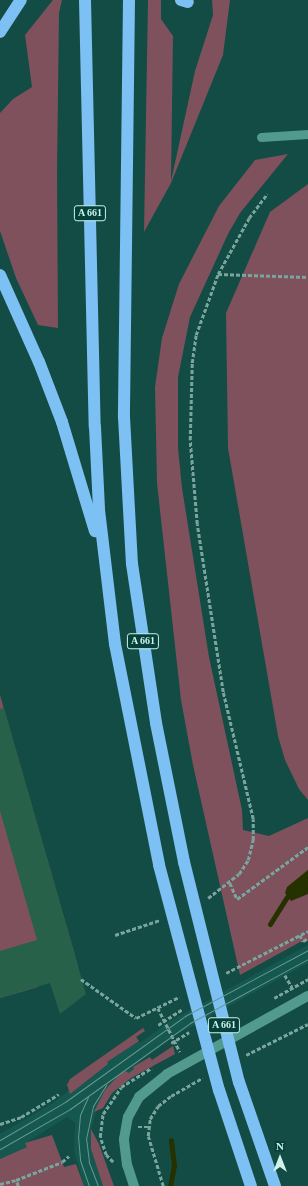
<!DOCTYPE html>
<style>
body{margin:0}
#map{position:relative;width:308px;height:1186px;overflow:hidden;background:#134c44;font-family:Georgia,serif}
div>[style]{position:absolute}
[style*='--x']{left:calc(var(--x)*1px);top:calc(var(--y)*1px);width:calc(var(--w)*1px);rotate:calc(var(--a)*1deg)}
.built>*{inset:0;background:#14584f}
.green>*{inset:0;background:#7e515c}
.water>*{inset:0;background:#263100}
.stream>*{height:5px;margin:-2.5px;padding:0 2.5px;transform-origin:2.5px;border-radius:2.5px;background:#263100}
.building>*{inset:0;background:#286149}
.path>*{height:2.5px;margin-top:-1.25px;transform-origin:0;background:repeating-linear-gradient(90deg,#79a59e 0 4px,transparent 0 6px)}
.service>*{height:9px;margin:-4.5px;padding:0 4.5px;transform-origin:4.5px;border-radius:4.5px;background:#52998e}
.secondary>*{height:10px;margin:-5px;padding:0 5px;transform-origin:5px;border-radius:5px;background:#52998e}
.motorway>*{height:12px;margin:-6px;padding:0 6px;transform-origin:6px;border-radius:6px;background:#7dc0f3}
.tram>*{height:1px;margin:-0.5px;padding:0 0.5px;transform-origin:0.5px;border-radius:0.5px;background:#699790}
span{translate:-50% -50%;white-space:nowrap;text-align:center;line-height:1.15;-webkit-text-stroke:3px #03413a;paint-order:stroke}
.shield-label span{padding:1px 3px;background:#03413a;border:1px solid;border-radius:3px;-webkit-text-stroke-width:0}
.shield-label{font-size:10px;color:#d0f2eb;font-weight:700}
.north{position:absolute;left:260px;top:1138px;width:40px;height:40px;-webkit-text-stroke:3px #03413a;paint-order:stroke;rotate:0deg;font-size:11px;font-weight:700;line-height:16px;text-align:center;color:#d0f2eb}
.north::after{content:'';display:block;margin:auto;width:14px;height:18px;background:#d0f2eb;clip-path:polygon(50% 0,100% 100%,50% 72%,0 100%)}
</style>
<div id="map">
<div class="built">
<i style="clip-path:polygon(308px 945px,308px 963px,176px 1035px,133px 1067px,135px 1069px,96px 1112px,91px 1129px,91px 1149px,103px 1186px,84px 1186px,74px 1151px,75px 1123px,67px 1117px,26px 1143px,27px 1147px,0 1159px,0 1134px,53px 1103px,68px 1091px,86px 1070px,136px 1037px,140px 1043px,170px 1021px)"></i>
</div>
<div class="green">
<i style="clip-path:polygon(53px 0,62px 0,59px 13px,57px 173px,58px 328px,38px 325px,16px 278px,0 231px,0 113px,13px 99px,32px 87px,25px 35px)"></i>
<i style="clip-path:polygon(148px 0,161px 0,161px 19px,173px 36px,171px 181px,195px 71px,213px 15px,212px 0,230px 0,223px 55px,171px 183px,144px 232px)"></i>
<i style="clip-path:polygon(288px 154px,240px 213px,228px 234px,190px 317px,178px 377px,178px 448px,182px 488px,209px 657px,242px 810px,243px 830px,269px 836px,308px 818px,308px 941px,303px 943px,302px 941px,240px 975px,193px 765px,181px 700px,157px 483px,155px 387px,162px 338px,179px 284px,219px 206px,255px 160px)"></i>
<i style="clip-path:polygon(308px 184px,308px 800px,299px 789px,285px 760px,278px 736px,228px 448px,226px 313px,270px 212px)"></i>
<i style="clip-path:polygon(0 695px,78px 966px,36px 978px,38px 987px,0 998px)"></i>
<i style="clip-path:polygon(143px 1028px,145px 1031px,136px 1037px,139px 1041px,107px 1062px,108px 1064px,70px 1094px,67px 1085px,70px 1079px)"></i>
<i style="clip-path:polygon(173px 1046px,175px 1054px,131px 1078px,112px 1093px,103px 1108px,94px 1112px,105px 1090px,118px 1076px,125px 1071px,129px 1073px,134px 1069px,133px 1067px,150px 1057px,152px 1060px)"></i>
<i style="clip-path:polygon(91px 1129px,99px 1144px,114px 1186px,103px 1186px,91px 1149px)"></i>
<i style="clip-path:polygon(52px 1135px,64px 1167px,76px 1164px,84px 1186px,0 1186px,0 1159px,27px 1147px,25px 1143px)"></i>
</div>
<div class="water">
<i style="clip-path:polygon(308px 870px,308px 894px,291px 901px,285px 893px,287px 887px)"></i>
</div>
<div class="stream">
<i style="--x:270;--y:924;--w:32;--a:-58"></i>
<i style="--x:170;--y:1186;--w:21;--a:-79"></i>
<i style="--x:174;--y:1165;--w:25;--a:-97"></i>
</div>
<div class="building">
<i style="clip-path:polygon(4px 708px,86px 994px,60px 1014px,50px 983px,0 998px,0 951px,37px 940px,0 811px,0 709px)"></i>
</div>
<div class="path">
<i style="--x:218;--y:274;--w:90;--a:1.9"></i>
<i style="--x:230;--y:883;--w:17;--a:66"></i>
<i style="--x:237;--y:899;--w:88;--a:-36.2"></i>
<i style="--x:208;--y:898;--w:39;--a:-38"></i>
<i style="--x:239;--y:874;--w:17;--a:-57"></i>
<i style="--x:248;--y:860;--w:21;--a:-76"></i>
<i style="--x:253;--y:840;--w:21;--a:-90"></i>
<i style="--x:253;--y:819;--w:130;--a:-103.3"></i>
<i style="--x:223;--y:692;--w:170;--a:-98.8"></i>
<i style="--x:197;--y:524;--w:84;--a:-94.8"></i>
<i style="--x:190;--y:440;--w:77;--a:-88.5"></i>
<i style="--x:192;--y:363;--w:28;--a:-82"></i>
<i style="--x:196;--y:335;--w:65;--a:-70.2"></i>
<i style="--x:218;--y:274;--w:64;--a:-61"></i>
<i style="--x:249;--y:218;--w:30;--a:-53"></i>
<i style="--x:115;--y:935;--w:47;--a:-18.4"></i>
<i style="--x:300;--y:935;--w:7;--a:63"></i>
<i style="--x:303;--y:941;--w:6;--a:-31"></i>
<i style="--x:226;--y:973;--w:92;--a:-27.1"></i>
<i style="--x:285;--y:975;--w:14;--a:60"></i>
<i style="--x:81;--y:979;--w:67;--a:35.3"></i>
<i style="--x:136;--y:1018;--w:48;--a:-26"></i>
<i style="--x:274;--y:998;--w:39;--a:-29"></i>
<i style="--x:158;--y:1008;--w:49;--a:63.4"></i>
<i style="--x:158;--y:1025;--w:30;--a:-33"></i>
<i style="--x:171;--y:1043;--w:21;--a:-31"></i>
<i style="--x:246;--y:1055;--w:69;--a:-26.6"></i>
<i style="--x:0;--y:1124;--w:22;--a:-18"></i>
<i style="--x:21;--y:1117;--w:44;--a:-31.2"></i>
<i style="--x:138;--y:1127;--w:10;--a:0"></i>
<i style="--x:113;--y:1162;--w:10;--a:-135"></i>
<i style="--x:106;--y:1155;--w:19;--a:-108"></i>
<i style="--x:100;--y:1137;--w:23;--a:-83"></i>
<i style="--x:103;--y:1114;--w:32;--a:-56"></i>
<i style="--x:121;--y:1087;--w:36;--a:-32"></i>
<i style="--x:0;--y:1184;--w:16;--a:-14"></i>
<i style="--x:18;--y:1186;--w:6;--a:-108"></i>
<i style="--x:16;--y:1180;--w:49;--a:-21.4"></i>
<i style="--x:62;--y:1162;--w:9;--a:-41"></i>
<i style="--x:163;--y:1186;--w:52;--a:-106.7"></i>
<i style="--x:148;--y:1136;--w:17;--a:-83"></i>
<i style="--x:150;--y:1119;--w:15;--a:-58"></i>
<i style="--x:158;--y:1106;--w:16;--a:-38"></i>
<i style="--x:171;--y:1096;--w:36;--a:-30"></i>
</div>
<div class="service">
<i style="--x:261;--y:137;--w:47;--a:-3.7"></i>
</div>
<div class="secondary">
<i style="--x:134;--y:1186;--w:22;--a:-108"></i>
<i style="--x:127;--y:1165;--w:26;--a:-97"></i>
<i style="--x:124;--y:1139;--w:22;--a:-80"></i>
<i style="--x:128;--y:1117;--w:23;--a:-61"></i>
<i style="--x:139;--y:1097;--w:36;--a:-39"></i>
<i style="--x:167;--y:1074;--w:161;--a:-29"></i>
</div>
<div class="motorway">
<i style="--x:85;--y:0;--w:427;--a:88.7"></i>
<i style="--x:95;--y:427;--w:83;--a:87.2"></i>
<i style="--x:99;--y:510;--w:135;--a:83.2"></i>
<i style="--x:115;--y:644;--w:225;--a:78.7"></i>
<i style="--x:159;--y:865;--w:233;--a:75.1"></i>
<i style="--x:219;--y:1090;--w:101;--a:71.6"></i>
<i style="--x:129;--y:0;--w:417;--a:90.7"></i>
<i style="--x:124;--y:417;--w:147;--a:86.9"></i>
<i style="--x:132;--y:564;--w:161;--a:81.4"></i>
<i style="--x:156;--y:723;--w:142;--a:78.6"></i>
<i style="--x:184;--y:862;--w:227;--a:76"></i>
<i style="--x:239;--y:1082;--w:110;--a:70.9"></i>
<i style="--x:181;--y:0;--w:7;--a:16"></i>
<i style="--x:0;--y:32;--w:38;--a:-57"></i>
<i style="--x:0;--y:275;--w:95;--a:65.9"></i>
<i style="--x:39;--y:362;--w:64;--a:69"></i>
<i style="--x:62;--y:422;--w:114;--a:73.2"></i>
</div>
<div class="tram">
<i style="--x:88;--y:1097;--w:20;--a:114"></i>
<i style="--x:80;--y:1115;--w:21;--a:95"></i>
<i style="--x:78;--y:1136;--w:24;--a:85"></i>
<i style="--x:80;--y:1160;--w:28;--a:71"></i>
<i style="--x:0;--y:1140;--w:75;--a:-30.3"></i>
<i style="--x:65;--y:1102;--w:148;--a:-35.6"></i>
<i style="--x:185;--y:1016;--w:140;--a:-28.2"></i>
<i style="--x:0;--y:1149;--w:81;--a:-29.7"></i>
<i style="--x:70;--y:1109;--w:148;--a:-35.6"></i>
<i style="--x:190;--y:1023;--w:134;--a:-28.5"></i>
<i style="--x:98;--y:1186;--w:26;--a:-111"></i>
<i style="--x:89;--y:1162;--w:23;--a:-97"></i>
<i style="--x:86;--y:1139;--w:34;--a:-78"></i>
<i style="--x:93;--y:1106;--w:25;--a:-58"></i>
</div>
<div class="shield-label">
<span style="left:90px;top:213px">A 661</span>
<span style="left:143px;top:641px">A 661</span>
<span style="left:224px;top:1025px">A 661</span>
</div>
<div class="north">N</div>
</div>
